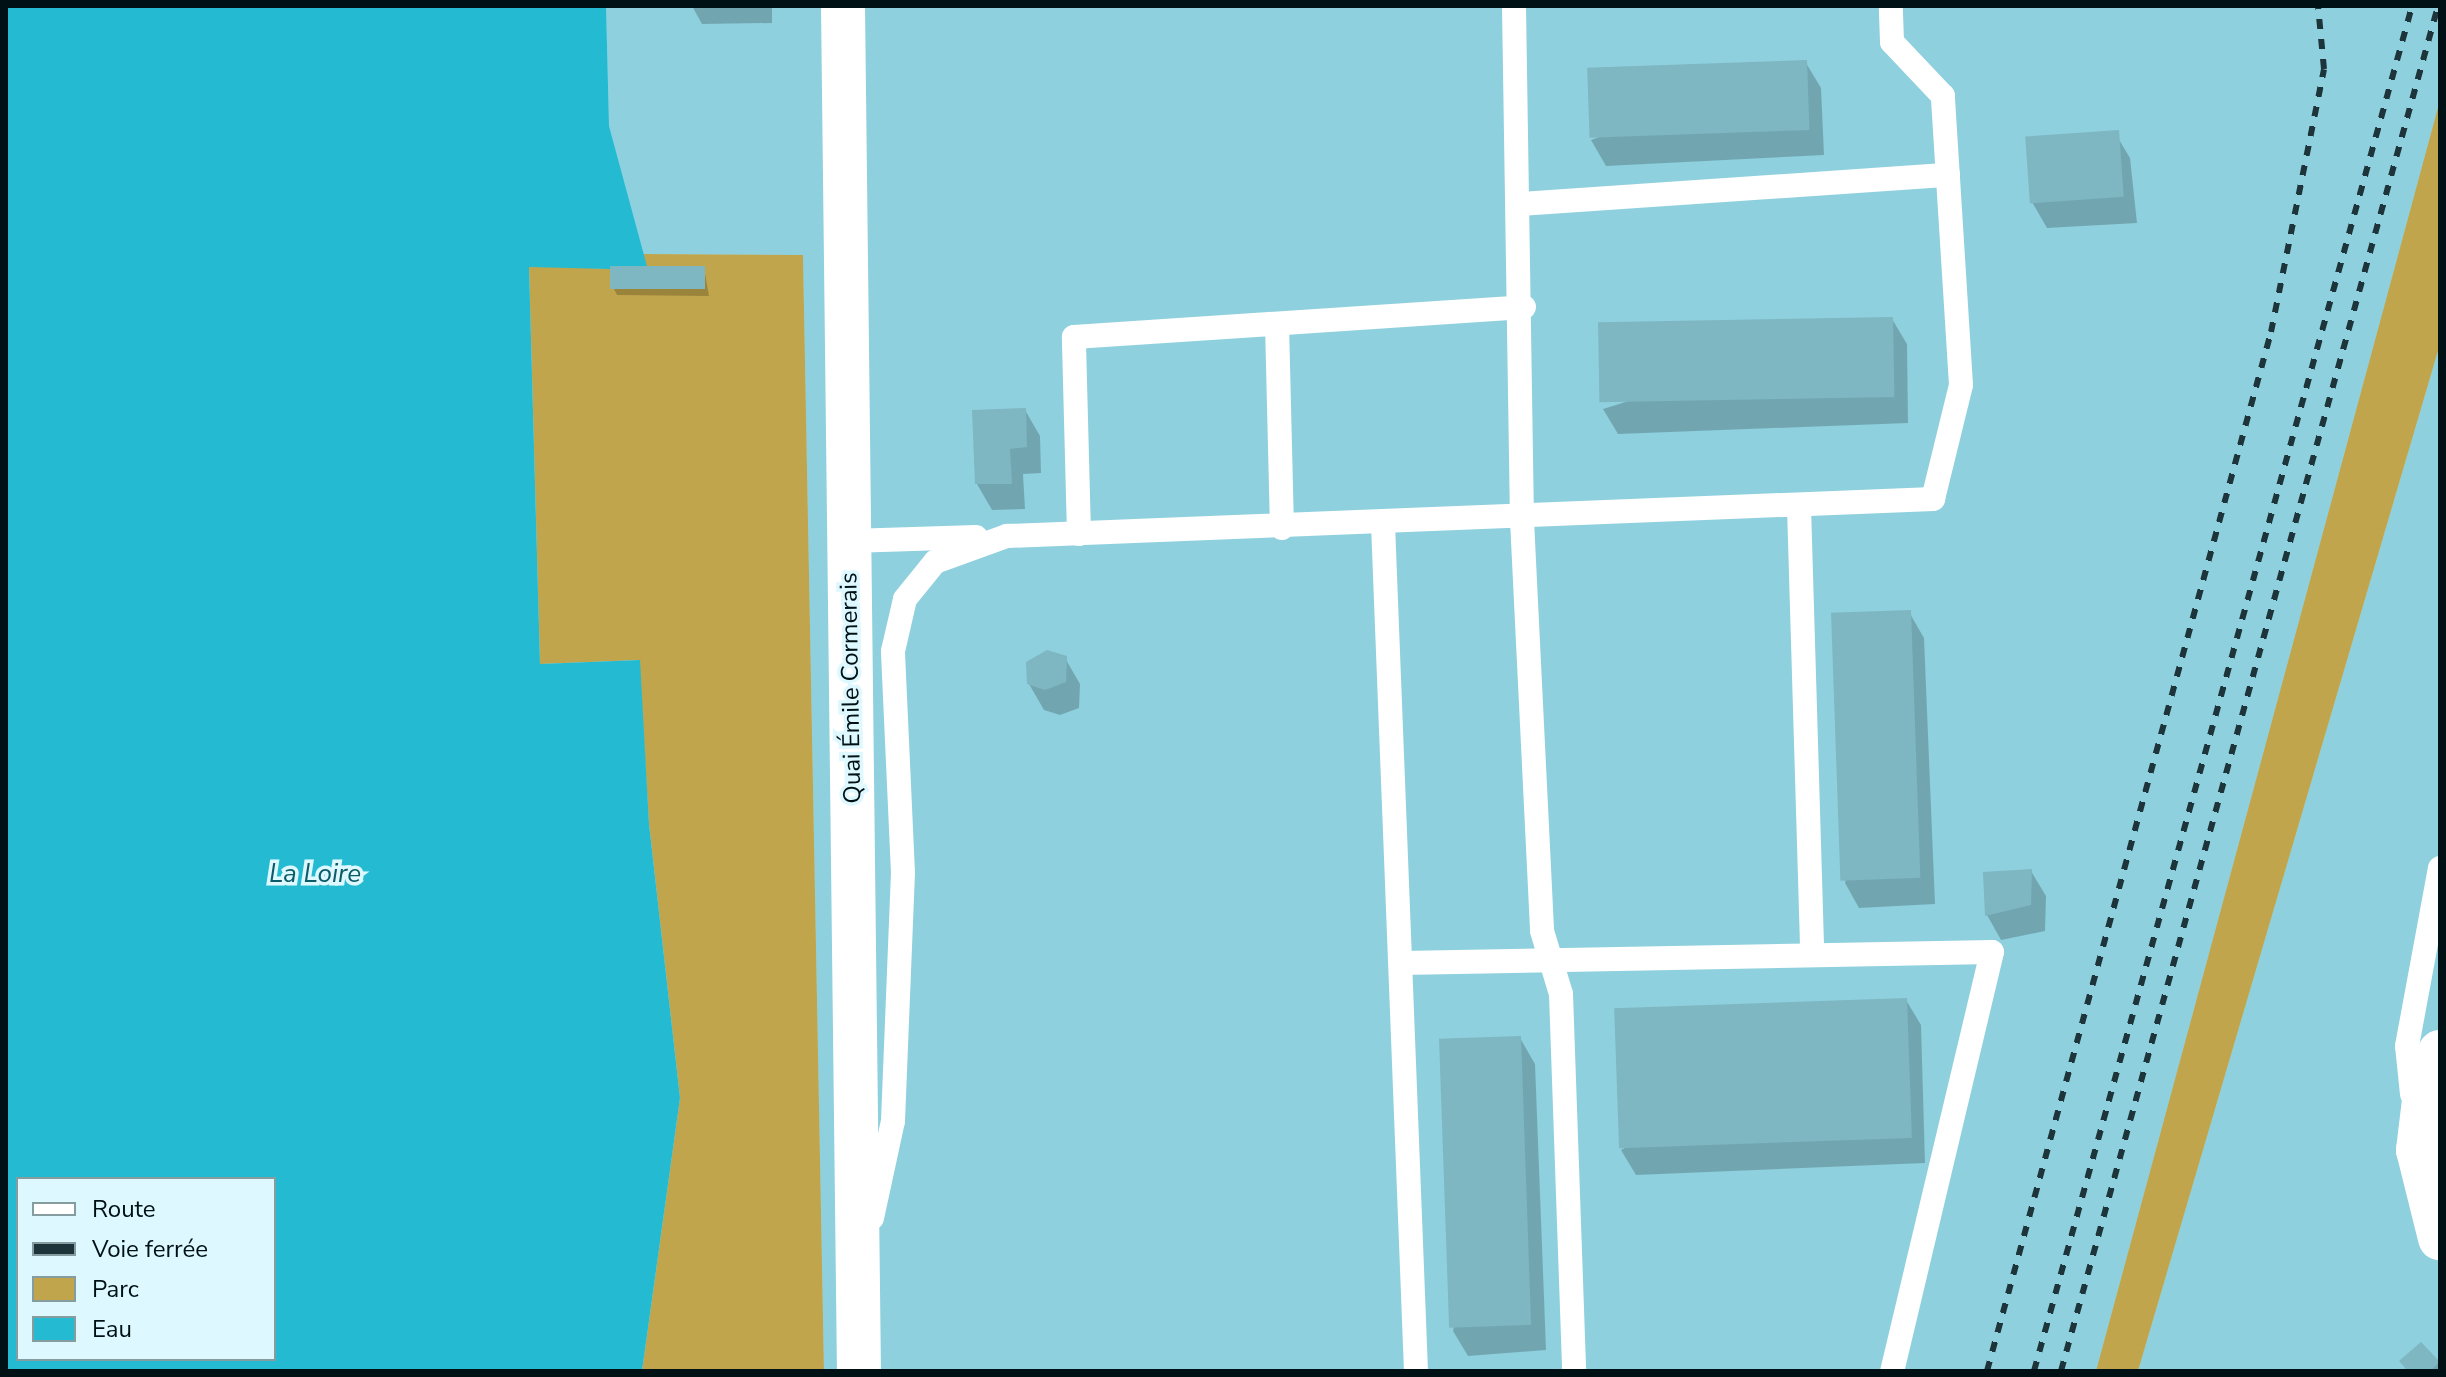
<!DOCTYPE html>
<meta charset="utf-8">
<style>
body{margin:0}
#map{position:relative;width:2446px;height:1377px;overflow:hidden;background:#a4dde9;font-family:"Nunito Sans",sans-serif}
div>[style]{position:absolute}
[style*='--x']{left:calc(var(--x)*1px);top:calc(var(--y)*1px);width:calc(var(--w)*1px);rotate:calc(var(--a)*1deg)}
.built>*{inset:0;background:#8ed0de}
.green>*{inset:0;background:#c1a54c}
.water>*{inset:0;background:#23bad2}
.shadow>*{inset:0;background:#0003}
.building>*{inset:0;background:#7eb6c1;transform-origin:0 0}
.service>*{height:24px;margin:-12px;padding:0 12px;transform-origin:12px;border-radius:12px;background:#fff}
.minor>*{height:44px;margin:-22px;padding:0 22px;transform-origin:22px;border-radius:22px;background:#fff}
.secondary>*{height:44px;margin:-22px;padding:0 22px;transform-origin:22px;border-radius:22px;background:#fff}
.rail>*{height:6px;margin-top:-3px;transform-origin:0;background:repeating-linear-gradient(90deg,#1c343a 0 10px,transparent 0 20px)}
span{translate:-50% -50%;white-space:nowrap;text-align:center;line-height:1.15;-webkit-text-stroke:7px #ddf8fe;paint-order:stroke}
.street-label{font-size:24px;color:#001115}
.water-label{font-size:26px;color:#0b5b68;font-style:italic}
.frame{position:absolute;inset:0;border:8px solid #001115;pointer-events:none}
.legend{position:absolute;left:16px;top:1177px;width:260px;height:184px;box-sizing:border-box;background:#ddf8fe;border:2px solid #859ca1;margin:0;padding:10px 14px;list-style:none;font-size:24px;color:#001115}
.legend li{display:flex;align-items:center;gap:16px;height:40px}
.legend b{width:40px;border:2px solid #859ca1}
</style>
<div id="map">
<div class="built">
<i style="clip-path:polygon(606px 6px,2440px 6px,2440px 100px,2096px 1371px,824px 1371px,803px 255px,643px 254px,609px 126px)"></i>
<i style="clip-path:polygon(2440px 344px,2440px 1371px,2138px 1371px)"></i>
</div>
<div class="green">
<i style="clip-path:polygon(2440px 100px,2440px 344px,2138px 1371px,2096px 1371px)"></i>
<i style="clip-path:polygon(643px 254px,803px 255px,824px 1371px,642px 1371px,680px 1098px,649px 824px,639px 660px,540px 664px,529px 266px,647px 270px)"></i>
</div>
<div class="water">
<i style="clip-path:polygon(evenodd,6px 6px,606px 6px,609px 126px,648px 270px,529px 267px,540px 664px,640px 660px,649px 824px,680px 1098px,642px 1371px,6px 1371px,6px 6px,18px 1179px,274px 1179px,274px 1359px,18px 1359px,18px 1179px)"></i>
</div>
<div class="shadow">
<i style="clip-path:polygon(692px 6px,772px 6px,772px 23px,702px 24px)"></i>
<i style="clip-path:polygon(1806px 63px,1821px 88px,1824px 155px,1606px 166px,1591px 140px)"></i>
<i style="clip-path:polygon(2115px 133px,2130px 158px,2137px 223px,2047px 228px,2032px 202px)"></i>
<i style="clip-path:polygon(704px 268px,709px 296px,617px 295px,613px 287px)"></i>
<i style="clip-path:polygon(1892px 319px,1907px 344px,1908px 423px,1618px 434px,1603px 409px)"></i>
<i style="clip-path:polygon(1025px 410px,1040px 436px,1041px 473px,1023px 474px,1025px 509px,992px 510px,977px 484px)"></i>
<i style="clip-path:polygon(1909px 612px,1924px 638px,1935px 904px,1859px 908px,1845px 883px)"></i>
<i style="clip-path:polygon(1065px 658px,1080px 684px,1079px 708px,1060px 715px,1044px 710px,1029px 684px)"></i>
<i style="clip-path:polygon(2031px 871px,2046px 896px,2045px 931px,2001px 940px,1987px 915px)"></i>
<i style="clip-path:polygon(1906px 1000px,1921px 1025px,1925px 1163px,1636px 1175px,1621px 1150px)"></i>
<i style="clip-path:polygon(1520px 1038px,1535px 1064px,1546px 1350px,1468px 1356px,1453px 1331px)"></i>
<i style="clip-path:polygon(2402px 1362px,2438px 1363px,2440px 1371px,2407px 1371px)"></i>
</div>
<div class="building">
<i style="left:1807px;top:60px;width:70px;height:220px;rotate:88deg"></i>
<i style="left:2119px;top:130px;width:67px;height:94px;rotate:86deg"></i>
<i style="left:705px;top:266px;width:23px;height:95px;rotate:90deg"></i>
<i style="left:1893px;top:317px;width:80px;height:295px;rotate:89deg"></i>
<i style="clip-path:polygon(1026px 408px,1027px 447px,1010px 449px,1012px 484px,975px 484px,972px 410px)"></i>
<i style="left:1911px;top:610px;width:268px;height:80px;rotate:88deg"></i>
<i style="clip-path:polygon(1047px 650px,1067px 656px,1066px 682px,1045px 690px,1027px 684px,1026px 662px)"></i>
<i style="clip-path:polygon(2032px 869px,2031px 905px,1985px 916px,1983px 872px)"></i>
<i style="left:1907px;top:998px;width:140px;height:293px;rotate:88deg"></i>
<i style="left:1521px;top:1036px;width:289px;height:82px;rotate:88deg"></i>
<i style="clip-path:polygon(2421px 1342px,2440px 1362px,2430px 1371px,2408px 1371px,2399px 1361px)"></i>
</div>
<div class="service">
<i style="--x:1514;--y:6;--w:514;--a:89.11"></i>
<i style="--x:1522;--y:520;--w:411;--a:87.2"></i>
<i style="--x:1542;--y:931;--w:66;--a:73.2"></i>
<i style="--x:1561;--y:994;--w:377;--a:88"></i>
<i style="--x:1520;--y:204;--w:429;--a:-3.9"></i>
<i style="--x:1277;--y:324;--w:204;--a:88.6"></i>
<i style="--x:1799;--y:507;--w:448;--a:88.3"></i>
<i style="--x:1383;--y:524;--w:848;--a:87.77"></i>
<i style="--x:1079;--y:534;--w:197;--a:-91.5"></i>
<i style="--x:1074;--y:337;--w:451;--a:-3.8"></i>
<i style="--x:850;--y:541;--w:126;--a:-1.8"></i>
<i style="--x:1401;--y:963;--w:591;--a:-1.07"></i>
<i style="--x:1992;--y:952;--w:431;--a:103.4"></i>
<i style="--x:2412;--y:1094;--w:48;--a:-95.9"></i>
<i style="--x:2407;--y:1046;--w:181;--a:-79.5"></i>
<i style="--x:872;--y:1218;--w:99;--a:-77.8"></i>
<i style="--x:893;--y:1121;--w:248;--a:-87.7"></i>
<i style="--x:903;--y:873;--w:222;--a:-92.6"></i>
<i style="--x:893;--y:651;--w:53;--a:-77"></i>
<i style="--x:905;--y:599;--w:48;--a:-51"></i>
<i style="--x:935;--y:562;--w:77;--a:-19.9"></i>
<i style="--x:1007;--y:536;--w:927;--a:-2.29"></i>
<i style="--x:1933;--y:499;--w:117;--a:-76.2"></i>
<i style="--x:1961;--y:385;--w:290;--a:-93.6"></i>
<i style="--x:1943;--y:96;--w:74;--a:-133.4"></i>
<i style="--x:1892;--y:42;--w:36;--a:-92"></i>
</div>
<div class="minor">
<i style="--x:2440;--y:1052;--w:26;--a:119"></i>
<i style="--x:2427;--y:1075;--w:76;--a:96.8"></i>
<i style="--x:2418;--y:1150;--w:91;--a:76"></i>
</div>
<div class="secondary">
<i style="--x:843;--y:6;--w:1365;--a:89.33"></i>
</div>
<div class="rail">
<i style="--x:1987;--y:1371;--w:1077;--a:-74.71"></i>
<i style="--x:2271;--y:332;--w:268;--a:-78.6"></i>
<i style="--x:2324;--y:69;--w:63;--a:-95.4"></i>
<i style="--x:2034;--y:1371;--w:1416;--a:-74.52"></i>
<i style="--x:2061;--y:1371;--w:1416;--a:-74.56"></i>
</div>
<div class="street-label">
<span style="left:851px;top:688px;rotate:-91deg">Quai Émile Cormerais</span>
</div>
<div class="water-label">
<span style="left:315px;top:874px">La Loire</span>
</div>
<div class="frame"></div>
<ul class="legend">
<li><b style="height:10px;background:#fff"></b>Route</li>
<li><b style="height:10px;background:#1c343a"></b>Voie ferrée</li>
<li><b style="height:22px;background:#c1a54c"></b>Parc</li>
<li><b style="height:22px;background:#23bad2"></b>Eau</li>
</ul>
</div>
